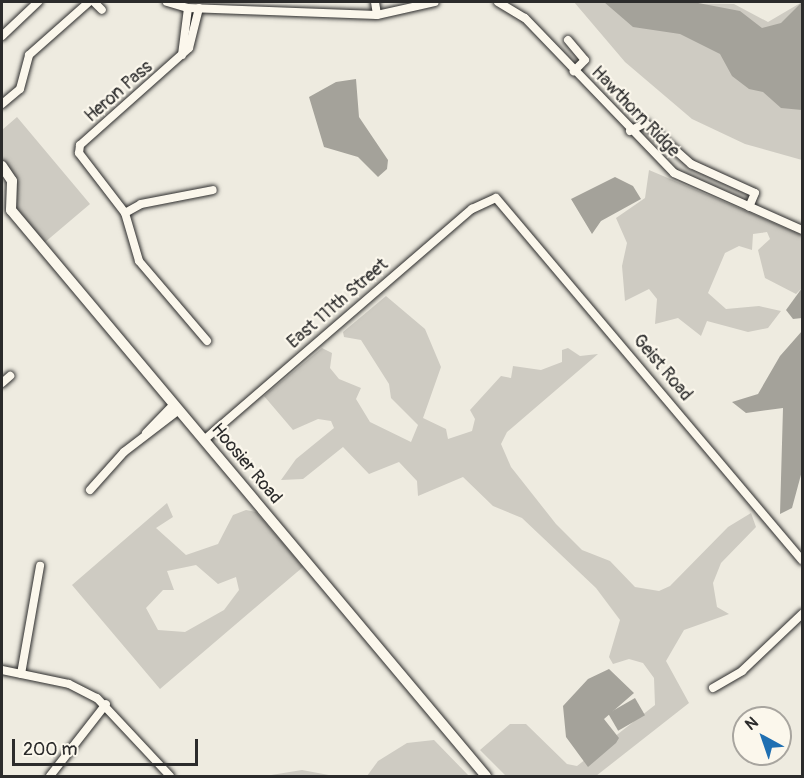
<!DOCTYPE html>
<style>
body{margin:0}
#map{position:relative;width:804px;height:778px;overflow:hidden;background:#eeebe0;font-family:Pangolin,sans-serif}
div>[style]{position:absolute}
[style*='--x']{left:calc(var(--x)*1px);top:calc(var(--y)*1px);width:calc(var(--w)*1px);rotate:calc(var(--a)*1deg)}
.green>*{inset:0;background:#cecbc2}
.water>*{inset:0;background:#a4a29a;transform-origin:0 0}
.roads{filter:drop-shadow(0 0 2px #2b2b2b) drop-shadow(0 0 2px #2b2b2b)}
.street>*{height:8px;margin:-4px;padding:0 4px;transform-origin:4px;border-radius:4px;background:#fbf7ec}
.secondary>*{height:10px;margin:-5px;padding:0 5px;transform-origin:5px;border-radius:5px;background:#fbf7ec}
span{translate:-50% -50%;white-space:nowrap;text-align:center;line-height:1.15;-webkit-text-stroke:4.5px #fbf7ec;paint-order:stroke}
.street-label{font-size:18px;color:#2b2b2b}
.frame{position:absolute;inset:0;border:3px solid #2b2b2b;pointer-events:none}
.north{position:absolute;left:732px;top:706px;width:60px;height:60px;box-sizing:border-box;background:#fbf7ec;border:2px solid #a8a59f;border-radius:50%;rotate:320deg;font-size:16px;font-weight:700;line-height:24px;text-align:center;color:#2b2b2b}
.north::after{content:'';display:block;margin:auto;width:21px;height:27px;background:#1f6fb2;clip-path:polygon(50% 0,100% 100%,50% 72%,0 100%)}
.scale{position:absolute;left:12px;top:739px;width:186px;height:27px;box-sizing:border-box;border:3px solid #2b2b2b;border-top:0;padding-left:8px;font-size:18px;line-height:21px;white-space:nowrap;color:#2b2b2b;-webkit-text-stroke:4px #fbf7ec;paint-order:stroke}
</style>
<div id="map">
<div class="green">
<i style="clip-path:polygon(574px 2px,734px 4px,768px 22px,802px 2px,802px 160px,745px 144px,692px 119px,625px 62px)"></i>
<i style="clip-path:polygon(17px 117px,90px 204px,44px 243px,12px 205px,16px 177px,2px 161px,2px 130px)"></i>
<i style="clip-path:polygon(649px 170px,802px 235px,802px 288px,796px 294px,765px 278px,758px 250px,770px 239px,767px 232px,753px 234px,752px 250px,739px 246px,725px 253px,708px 293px,726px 309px,759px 306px,781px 311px,768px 328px,748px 332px,707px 321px,701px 336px,678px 318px,655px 324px,657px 299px,649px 289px,625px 301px,622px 266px,627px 243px,616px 218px,645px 198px)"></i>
<i style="clip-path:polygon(386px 296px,425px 329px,441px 367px,423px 418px,446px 429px,448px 439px,472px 431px,475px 419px,470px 410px,501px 376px,511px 378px,513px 366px,541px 370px,562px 362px,562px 350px,568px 348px,580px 356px,598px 354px,507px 432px,501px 444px,511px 467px,556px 524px,582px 550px,610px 561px,635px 587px,659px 591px,670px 586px,728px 527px,751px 513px,756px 527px,721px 563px,713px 583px,717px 607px,729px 614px,684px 630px,666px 661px,689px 703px,596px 776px,506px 776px,480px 750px,510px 724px,526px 724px,567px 764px,577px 766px,655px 705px,654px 678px,643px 663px,629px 659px,613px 664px,609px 657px,620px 620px,596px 588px,522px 518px,493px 506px,463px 477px,418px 496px,417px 481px,399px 462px,369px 474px,343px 447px,303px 479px,281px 480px,296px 459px,334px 428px,331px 421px,318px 419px,293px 430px,264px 396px,322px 348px,332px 353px,330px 368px,339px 379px,361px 388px,356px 399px,370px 422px,411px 442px,418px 425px,391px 398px,389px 384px,361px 340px,344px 337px,343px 332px)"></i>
<i style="clip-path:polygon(evenodd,167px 503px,173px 517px,156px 528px,186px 555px,218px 544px,233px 515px,246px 510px,256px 512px,303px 567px,160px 689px,72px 585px,167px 503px,196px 565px,218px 584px,236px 577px,239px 590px,224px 610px,185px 632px,158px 630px,146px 608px,163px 590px,174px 590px,167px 571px,196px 565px)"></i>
<i style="clip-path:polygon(434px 740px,469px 776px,367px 776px,378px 761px,407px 743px)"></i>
<i style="clip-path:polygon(302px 770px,334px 776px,264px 776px,265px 776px)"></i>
</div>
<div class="water">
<i style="clip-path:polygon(604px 2px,693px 2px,740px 11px,762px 28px,781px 23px,802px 2px,802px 110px,781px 108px,763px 92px,749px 89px,732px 76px,720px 54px,680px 34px,633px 27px)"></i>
<i style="clip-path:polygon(356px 79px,359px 117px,388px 160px,387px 169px,378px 177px,358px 157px,324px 147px,309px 97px,336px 82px)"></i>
<i style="clip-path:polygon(615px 177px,633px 186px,641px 199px,601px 221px,592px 234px,571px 199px)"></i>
<i style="clip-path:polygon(802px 288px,802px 318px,793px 319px,786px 310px)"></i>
<i style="clip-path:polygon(802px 331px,802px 471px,792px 508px,780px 514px,783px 408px,746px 413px,732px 402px,758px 394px,780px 356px)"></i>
<i style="clip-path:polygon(609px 669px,634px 693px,604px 719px,619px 738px,616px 743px,588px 767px,566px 737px,563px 706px,588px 679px)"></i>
<i style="left:635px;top:698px;width:20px;height:31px;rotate:60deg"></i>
</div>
<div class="roads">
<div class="street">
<i style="--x:94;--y:2;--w:11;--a:45"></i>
<i style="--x:167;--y:2;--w:22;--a:16"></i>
<i style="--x:188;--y:8;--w:189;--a:2.1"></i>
<i style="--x:377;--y:15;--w:59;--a:-12.6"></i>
<i style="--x:375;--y:2;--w:13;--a:81"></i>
<i style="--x:498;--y:2;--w:31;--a:31"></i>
<i style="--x:525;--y:18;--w:215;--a:46.1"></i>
<i style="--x:674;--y:173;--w:140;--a:24"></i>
<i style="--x:199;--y:8;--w:41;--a:104"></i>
<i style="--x:189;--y:48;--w:146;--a:138.3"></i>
<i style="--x:80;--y:145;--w:8;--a:97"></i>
<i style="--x:79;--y:153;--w:76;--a:52.5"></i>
<i style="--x:125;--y:213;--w:50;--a:73.7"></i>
<i style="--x:139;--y:261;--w:105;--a:49.6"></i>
<i style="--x:2;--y:36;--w:50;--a:-43.4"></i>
<i style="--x:568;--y:40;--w:26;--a:50"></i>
<i style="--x:585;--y:60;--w:16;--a:135"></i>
<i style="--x:182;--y:55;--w:47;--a:-82.7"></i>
<i style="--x:2;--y:104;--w:23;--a:-40"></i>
<i style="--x:20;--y:89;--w:35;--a:-75"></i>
<i style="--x:29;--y:55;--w:80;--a:-41.5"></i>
<i style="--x:630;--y:131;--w:17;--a:-28"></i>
<i style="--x:645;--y:123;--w:62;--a:41.7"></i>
<i style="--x:691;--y:164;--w:70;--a:24.4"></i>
<i style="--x:755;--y:193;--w:15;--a:113"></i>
<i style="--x:125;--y:213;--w:18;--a:-29"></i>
<i style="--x:141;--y:204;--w:73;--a:-11"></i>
<i style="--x:2;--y:383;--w:11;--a:-41"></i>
<i style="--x:146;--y:433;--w:40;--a:-46"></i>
<i style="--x:204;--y:440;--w:354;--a:-40.8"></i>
<i style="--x:472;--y:209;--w:26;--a:-25"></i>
<i style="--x:496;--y:198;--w:474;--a:49.8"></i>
<i style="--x:90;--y:490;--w:51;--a:-48.2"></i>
<i style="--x:124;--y:452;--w:69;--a:-37.4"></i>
<i style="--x:2;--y:670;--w:68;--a:11.8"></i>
<i style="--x:69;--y:684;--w:31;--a:27"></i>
<i style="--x:97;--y:698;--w:107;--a:46.9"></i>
<i style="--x:21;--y:674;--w:110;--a:-80"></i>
<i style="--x:713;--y:688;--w:34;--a:-30"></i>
<i style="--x:742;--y:671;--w:83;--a:-43.5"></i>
<i style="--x:50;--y:776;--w:91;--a:-52.1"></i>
</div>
<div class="secondary">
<i style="--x:2;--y:166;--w:18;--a:56"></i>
<i style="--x:12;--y:181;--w:29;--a:92"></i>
<i style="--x:11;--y:210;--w:739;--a:50"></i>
</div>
</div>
<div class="street-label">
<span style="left:119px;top:92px;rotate:-41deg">Heron Pass</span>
<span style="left:635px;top:112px;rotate:46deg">Hawthorn Ridge</span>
<span style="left:338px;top:304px;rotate:-41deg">East 111th Street</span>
<span style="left:662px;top:368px;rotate:50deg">Geist Road</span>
<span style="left:246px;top:464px;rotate:50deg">Hoosier Road</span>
</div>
<div class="frame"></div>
<div class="north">N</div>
<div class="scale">200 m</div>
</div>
